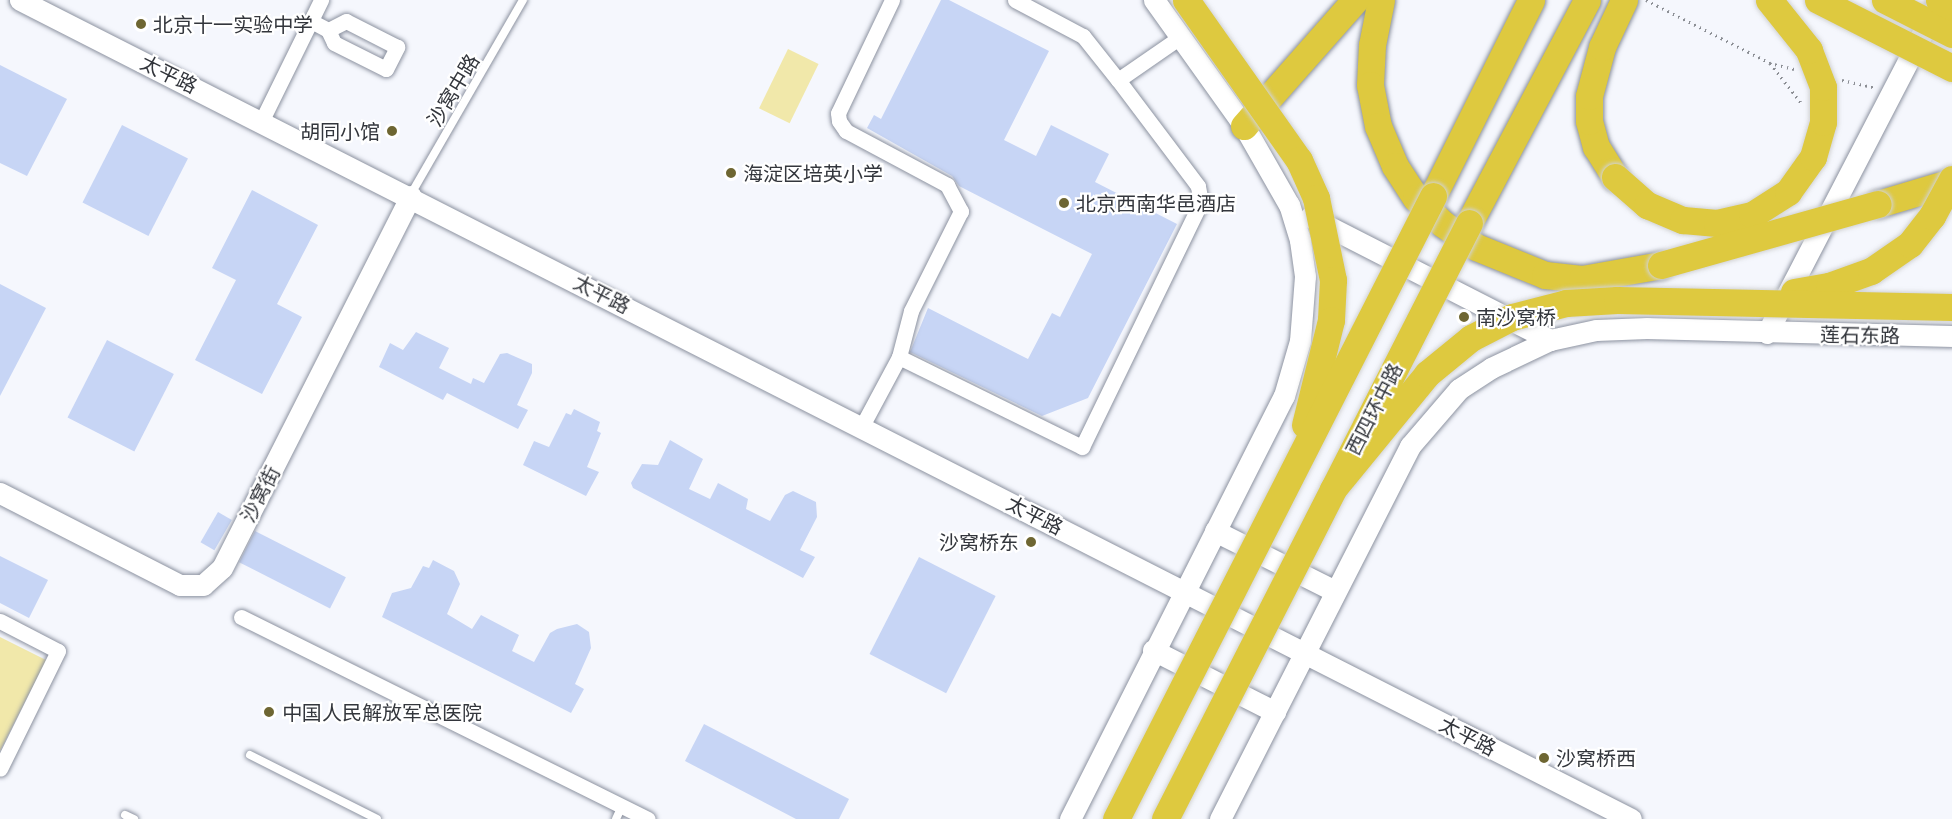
<!DOCTYPE html>
<meta charset="utf-8">
<style>
body{margin:0}
#map{position:relative;width:1952px;height:819px;overflow:hidden;background:#f5f7fd;font-family:Lato,"Noto Sans SC",sans-serif}
div>[style]{position:absolute}
[style*='--x']{left:calc(var(--x)*1px);top:calc(var(--y)*1px);width:calc(var(--w)*1px);rotate:calc(var(--a)*1deg)}
.green>*{inset:0;background:#f1e8aa;transform-origin:0 0}
.building>*{inset:0;background:#c7d5f5;transform-origin:0 0}
.path>*{height:3px;margin-top:-1.5px;transform-origin:0;background:repeating-linear-gradient(90deg,#8b8e94 0 1.5px,transparent 0 6px)}
.roads{filter:drop-shadow(0 0 2px #8c92a0) drop-shadow(0 0 2px #8c92a0)}
.lane>*{height:8px;margin:-4px;padding:0 4px;transform-origin:4px;border-radius:4px;background:#fff}
.street>*{height:15px;margin:-7.5px;padding:0 7.5px;transform-origin:7.5px;border-radius:7.5px;background:#fff}
.secondary>*{height:21px;margin:-10.5px;padding:0 10.5px;transform-origin:10.5px;border-radius:10.5px;background:#fff}
.highway>*{height:27px;margin:-13.5px;padding:0 13.5px;transform-origin:13.5px;border-radius:13.5px;background:#dec93f}
.bridges{filter:drop-shadow(0 0 2px #d2d3d4) drop-shadow(0 0 2px #d2d3d4)}
.highway-bridge>*{height:27px;margin:-13.5px;padding:0 13.5px;transform-origin:13.5px;border-radius:13.5px;background:#dec93f}
.dots>*{width:16px;height:16px;translate:-50% -50%;box-sizing:border-box;border:3px solid #fff;border-radius:50%}
span{translate:-50% -50%;white-space:nowrap;text-align:center;line-height:1.15;-webkit-text-stroke:4.5px #fff;paint-order:stroke}
.poi-label{font-size:20px;color:#33363c}
.left{translate:0 -50%;text-align:left}
.right{translate:-100% -50%;text-align:right}
.street-label{font-size:20px;color:#33363c}
</style>
<div id="map">
<div class="green">
<i style="left:788px;top:49px;width:34px;height:66px;rotate:26deg"></i>
<i style="clip-path:polygon(0 637px,46px 660px,0 751px)"></i>
</div>
<div class="building">
<i style="clip-path:polygon(941px 0,949px 0,1049px 51px,1004px 140px,1036px 156px,1051px 125px,1109px 154px,1095px 182px,1177px 224px,1088px 398px,1042px 416px,910px 352px,928px 308px,1028px 359px,1052px 313px,1060px 317px,1092px 254px,959px 186px,952px 176px,867px 128px,874px 115px,881px 119px)"></i>
<i style="clip-path:polygon(0 65px,67px 99px,27px 176px,0 163px)"></i>
<i style="left:122px;top:125px;width:74px;height:87px;rotate:27deg"></i>
<i style="clip-path:polygon(252px 190px,318px 225px,277px 304px,302px 317px,262px 394px,195px 360px,236px 280px,212px 268px)"></i>
<i style="clip-path:polygon(0 284px,46px 308px,0 396px)"></i>
<i style="clip-path:polygon(416px 332px,449px 348px,439px 368px,471px 384px,473px 378px,484px 383px,500px 354px,507px 353px,532px 364px,532px 373px,517px 405px,528px 410px,518px 429px,447px 393px,443px 400px,379px 367px,390px 343px,403px 350px)"></i>
<i style="left:107px;top:340px;width:75px;height:87px;rotate:27deg"></i>
<i style="clip-path:polygon(574px 409px,600px 422px,597px 431px,601px 433px,587px 467px,599px 472px,586px 496px,523px 465px,534px 441px,549px 447px,566px 413px,571px 415px)"></i>
<i style="clip-path:polygon(670px 440px,703px 459px,689px 489px,710px 499px,718px 483px,748px 499px,746px 509px,770px 521px,785px 495px,793px 491px,816px 502px,817px 517px,800px 550px,815px 557px,803px 578px,633px 488px,631px 483px,642px 464px,658px 465px)"></i>
<i style="left:218px;top:512px;width:16px;height:35px;rotate:30deg"></i>
<i style="left:255px;top:531px;width:102px;height:35px;rotate:27deg"></i>
<i style="clip-path:polygon(0 556px,48px 580px,29px 618px,0 603px)"></i>
<i style="left:919px;top:557px;width:86px;height:109px;rotate:27deg"></i>
<i style="clip-path:polygon(433px 560px,454px 571px,460px 584px,447px 614px,472px 629px,481px 615px,519px 635px,512px 651px,534px 662px,550px 633px,557px 629px,577px 624px,589px 632px,591px 648px,575px 684px,584px 689px,571px 713px,382px 617px,392px 593px,411px 588px,423px 566px,429px 568px)"></i>
<i style="clip-path:polygon(704px 724px,849px 799px,839px 819px,796px 819px,685px 761px)"></i>
</div>
<div class="path">
<i style="--x:1646;--y:0;--w:139;--a:26.9"></i>
<i style="--x:1794;--y:69;--w:25;--a:-166"></i>
<i style="--x:1770;--y:63;--w:52;--a:52"></i>
<i style="--x:1842;--y:80;--w:35;--a:13"></i>
</div>
<div class="roads">
<div class="lane">
<i style="--x:411;--y:194;--w:224;--a:-60"></i>
<i style="--x:250;--y:755;--w:142;--a:26.7"></i>
<i style="--x:125;--y:815;--w:10;--a:24"></i>
<i style="--x:616;--y:819;--w:14;--a:-65"></i>
</div>
<div class="street">
<i style="--x:892;--y:0;--w:125;--a:115.5"></i>
<i style="--x:838;--y:113;--w:8;--a:83"></i>
<i style="--x:839;--y:121;--w:12;--a:55"></i>
<i style="--x:846;--y:131;--w:115;--a:28.1"></i>
<i style="--x:947;--y:185;--w:30;--a:62"></i>
<i style="--x:961;--y:211;--w:112;--a:116.6"></i>
<i style="--x:911;--y:311;--w:48;--a:104.6"></i>
<i style="--x:1015;--y:0;--w:77;--a:27.9"></i>
<i style="--x:1083;--y:36;--w:56;--a:51.5"></i>
<i style="--x:311;--y:21;--w:19;--a:28"></i>
<i style="--x:328;--y:30;--w:14;--a:65"></i>
<i style="--x:334;--y:43;--w:58;--a:26.6"></i>
<i style="--x:386;--y:69;--w:25;--a:-63"></i>
<i style="--x:397;--y:47;--w:57;--a:-153"></i>
<i style="--x:346;--y:21;--w:20;--a:153"></i>
<i style="--x:262;--y:120;--w:134;--a:-63.8"></i>
<i style="--x:862;--y:426;--w:78;--a:-61.8"></i>
<i style="--x:899;--y:357;--w:204;--a:26.2"></i>
<i style="--x:1082;--y:447;--w:272;--a:-64.1"></i>
<i style="--x:1201;--y:202;--w:16;--a:-101"></i>
<i style="--x:1198;--y:186;--w:133;--a:-127"></i>
<i style="--x:1118;--y:80;--w:75;--a:-34.7"></i>
<i style="--x:241;--y:617;--w:454;--a:26.4"></i>
<i style="--x:0;--y:621;--w:65;--a:27.3"></i>
<i style="--x:58;--y:651;--w:131;--a:116.2"></i>
</div>
<div class="secondary">
<i style="--x:20;--y:0;--w:1807;--a:26.95"></i>
<i style="--x:1310;--y:217;--w:270;--a:27.1"></i>
<i style="--x:1767;--y:333;--w:365;--a:-62.6"></i>
<i style="--x:0;--y:493;--w:202;--a:27.1"></i>
<i style="--x:180;--y:585;--w:23;--a:0"></i>
<i style="--x:203;--y:585;--w:25;--a:-42"></i>
<i style="--x:222;--y:568;--w:417;--a:-63.1"></i>
<i style="--x:1215;--y:531;--w:134;--a:26.6"></i>
<i style="--x:1153;--y:650;--w:137;--a:26.9"></i>
<i style="--x:1070;--y:819;--w:474;--a:-63.2"></i>
<i style="--x:1284;--y:396;--w:57;--a:-73.8"></i>
<i style="--x:1300;--y:341;--w:65;--a:-85.6"></i>
<i style="--x:1305;--y:276;--w:36;--a:-98"></i>
<i style="--x:1300;--y:240;--w:37;--a:-107"></i>
<i style="--x:1289;--y:205;--w:91;--a:-119.7"></i>
<i style="--x:1244;--y:126;--w:155;--a:-125.5"></i>
<i style="--x:1220;--y:819;--w:419;--a:-63"></i>
<i style="--x:1410;--y:446;--w:75;--a:-49.3"></i>
<i style="--x:1459;--y:389;--w:38;--a:-33"></i>
<i style="--x:1491;--y:368;--w:65;--a:-25.4"></i>
<i style="--x:1550;--y:340;--w:47;--a:-12.3"></i>
<i style="--x:1596;--y:330;--w:51;--a:-2.2"></i>
<i style="--x:1647;--y:328;--w:305;--a:1.5"></i>
</div>
<div class="highway">
<i style="--x:1381;--y:0;--w:46;--a:101.3"></i>
<i style="--x:1372;--y:45;--w:40;--a:92.9"></i>
<i style="--x:1370;--y:85;--w:42;--a:79"></i>
<i style="--x:1378;--y:126;--w:43;--a:67"></i>
<i style="--x:1395;--y:166;--w:38;--a:57"></i>
<i style="--x:1416;--y:198;--w:37;--a:44"></i>
<i style="--x:1443;--y:224;--w:40;--a:34.9"></i>
<i style="--x:1476;--y:247;--w:74;--a:22.1"></i>
<i style="--x:1545;--y:275;--w:37;--a:6"></i>
<i style="--x:1582;--y:279;--w:80;--a:-10"></i>
<i style="--x:1244;--y:126;--w:168;--a:-48.6"></i>
<i style="--x:1615;--y:177;--w:36;--a:-122"></i>
<i style="--x:1596;--y:147;--w:27;--a:-105"></i>
<i style="--x:1589;--y:121;--w:25;--a:-90"></i>
<i style="--x:1589;--y:96;--w:51;--a:-75.1"></i>
<i style="--x:1602;--y:47;--w:52;--a:-64.9"></i>
<i style="--x:1433;--y:196;--w:219;--a:-63.4"></i>
<i style="--x:1878;--y:204;--w:77;--a:-16.6"></i>
<i style="--x:1469;--y:223;--w:252;--a:-62.1"></i>
</div>
</div>
<div class="bridges">
<div class="highway-bridge">
<i style="--x:1186;--y:0;--w:196;--a:54.8"></i>
<i style="--x:1299;--y:160;--w:42;--a:65.9"></i>
<i style="--x:1316;--y:198;--w:84;--a:78.3"></i>
<i style="--x:1333;--y:280;--w:40;--a:92.9"></i>
<i style="--x:1331;--y:320;--w:108;--a:103.9"></i>
<i style="--x:1818;--y:0;--w:150;--a:26.9"></i>
<i style="--x:1885;--y:0;--w:75;--a:26.9"></i>
<i style="--x:1939;--y:0;--w:15;--a:28"></i>
<i style="--x:1615;--y:177;--w:43;--a:41.2"></i>
<i style="--x:1647;--y:205;--w:39;--a:23"></i>
<i style="--x:1683;--y:220;--w:34;--a:5"></i>
<i style="--x:1717;--y:223;--w:36;--a:-13"></i>
<i style="--x:1752;--y:215;--w:43;--a:-32.6"></i>
<i style="--x:1788;--y:192;--w:43;--a:-54.5"></i>
<i style="--x:1813;--y:157;--w:36;--a:-74"></i>
<i style="--x:1823;--y:122;--w:35;--a:-90"></i>
<i style="--x:1823;--y:87;--w:40;--a:-111"></i>
<i style="--x:1809;--y:50;--w:64;--a:-128.7"></i>
<i style="--x:1661;--y:265;--w:225;--a:-15.7"></i>
<i style="--x:1794;--y:292;--w:36;--a:-10"></i>
<i style="--x:1829;--y:286;--w:45;--a:-19.7"></i>
<i style="--x:1871;--y:271;--w:47;--a:-34.7"></i>
<i style="--x:1910;--y:244;--w:36;--a:-52"></i>
<i style="--x:1932;--y:216;--w:42;--a:-61.6"></i>
<i style="--x:1333;--y:489;--w:149;--a:-50.7"></i>
<i style="--x:1427;--y:374;--w:57;--a:-39.3"></i>
<i style="--x:1471;--y:338;--w:46;--a:-27.1"></i>
<i style="--x:1512;--y:317;--w:56;--a:-14.5"></i>
<i style="--x:1566;--y:303;--w:51;--a:-3.4"></i>
<i style="--x:1617;--y:300;--w:335;--a:1.2"></i>
<i style="--x:1116;--y:819;--w:699;--a:-63.03"></i>
<i style="--x:1165;--y:819;--w:669;--a:-62.98"></i>
</div>
</div>
<div class="dots">
<i style="left:141px;top:24px;background:#6e6632"></i>
<i style="left:392px;top:131px;background:#6e6632"></i>
<i style="left:731px;top:173px;background:#6e6632"></i>
<i style="left:1064px;top:203px;background:#6e6632"></i>
<i style="left:1464px;top:317px;background:#6e6632"></i>
<i style="left:1031px;top:542px;background:#6e6632"></i>
<i style="left:269px;top:712px;background:#6e6632"></i>
<i style="left:1544px;top:758px;background:#6e6632"></i>
</div>
<div class="poi-label">
<span class="left" style="left:153px;top:24px">北京十一实验中学</span>
<span class="right" style="left:380px;top:131px">胡同小馆</span>
<span class="left" style="left:743px;top:173px">海淀区培英小学</span>
<span class="left" style="left:1076px;top:203px">北京西南华邑酒店</span>
<span class="left" style="left:1476px;top:317px">南沙窝桥</span>
<span class="right" style="left:1019px;top:542px">沙窝桥东</span>
<span class="left" style="left:282px;top:712px">中国人民解放军总医院</span>
<span class="left" style="left:1556px;top:758px">沙窝桥西</span>
</div>
<div class="street-label">
<span style="left:169px;top:74px;rotate:26deg">太平路</span>
<span style="left:453px;top:90px;rotate:-59deg">沙窝中路</span>
<span style="left:602px;top:294px;rotate:27deg">太平路</span>
<span style="left:1860px;top:335px;rotate:1deg">莲石东路</span>
<span style="left:1374px;top:409px;rotate:-63deg">西四环中路</span>
<span style="left:260px;top:494px;rotate:-63deg">沙窝街</span>
<span style="left:1035px;top:515px;rotate:27deg">太平路</span>
<span style="left:1468px;top:736px;rotate:27deg">太平路</span>
</div>
</div>
